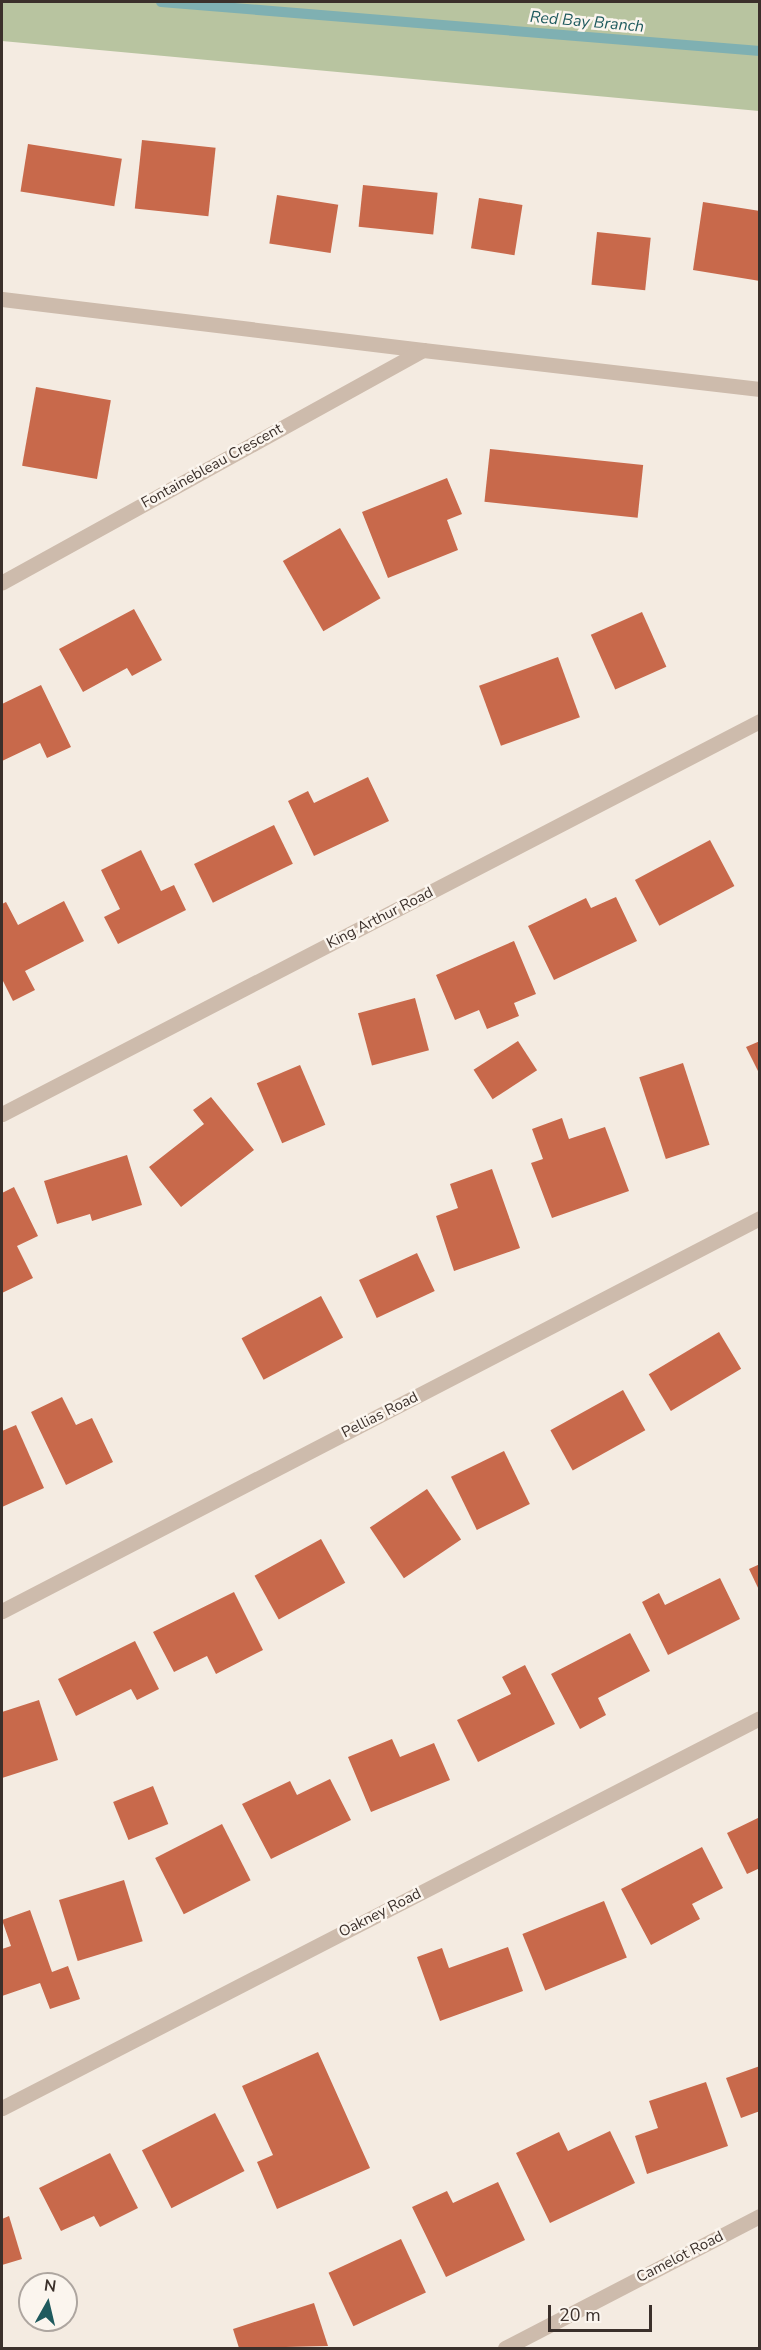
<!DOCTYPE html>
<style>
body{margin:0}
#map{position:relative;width:761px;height:2350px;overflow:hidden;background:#f4ebe1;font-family:"Nunito Sans",sans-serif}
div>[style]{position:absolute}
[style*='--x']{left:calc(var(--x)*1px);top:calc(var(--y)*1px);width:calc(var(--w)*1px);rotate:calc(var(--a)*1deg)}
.green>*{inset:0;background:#b8c4a0}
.stream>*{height:10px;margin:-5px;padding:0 5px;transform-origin:5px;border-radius:5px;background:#7fb0b2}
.building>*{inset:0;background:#c8694b;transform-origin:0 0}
.minor>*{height:15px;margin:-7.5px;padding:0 7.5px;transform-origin:7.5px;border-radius:7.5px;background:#cdbbac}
span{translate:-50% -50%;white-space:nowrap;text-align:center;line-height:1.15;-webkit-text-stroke:5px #fbf5ee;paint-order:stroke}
.street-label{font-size:15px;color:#3b302b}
.water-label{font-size:16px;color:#1f5a5e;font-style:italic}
.frame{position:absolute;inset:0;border:3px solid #3b302b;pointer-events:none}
.north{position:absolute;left:18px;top:2272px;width:60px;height:60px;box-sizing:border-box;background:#fbf5ee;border:2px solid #aea6a0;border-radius:50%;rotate:8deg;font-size:16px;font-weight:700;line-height:24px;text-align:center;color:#3b302b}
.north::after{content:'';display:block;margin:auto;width:21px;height:27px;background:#1f5a5e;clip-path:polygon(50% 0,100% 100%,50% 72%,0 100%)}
.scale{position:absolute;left:548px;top:2305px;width:104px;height:27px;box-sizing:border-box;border:3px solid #3b302b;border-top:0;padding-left:8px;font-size:18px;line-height:21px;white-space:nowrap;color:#3b302b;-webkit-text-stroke:4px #fbf5ee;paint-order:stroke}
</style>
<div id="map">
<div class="green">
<i style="clip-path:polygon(2px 2px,759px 2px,759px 111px,2px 41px)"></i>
</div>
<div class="stream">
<i style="--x:161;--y:2;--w:601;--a:4.68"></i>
</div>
<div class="building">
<i style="left:142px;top:140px;width:74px;height:69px;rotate:6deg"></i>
<i style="left:28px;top:144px;width:95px;height:48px;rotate:9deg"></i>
<i style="left:363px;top:185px;width:75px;height:42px;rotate:6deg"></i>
<i style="left:277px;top:195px;width:62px;height:49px;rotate:9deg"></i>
<i style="left:479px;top:198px;width:44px;height:51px;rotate:9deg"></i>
<i style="clip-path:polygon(703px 202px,760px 211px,760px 281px,693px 270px)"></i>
<i style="left:597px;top:232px;width:54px;height:53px;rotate:6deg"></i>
<i style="left:36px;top:387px;width:76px;height:80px;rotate:10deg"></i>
<i style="left:490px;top:449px;width:154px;height:53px;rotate:6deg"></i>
<i style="clip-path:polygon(447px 478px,462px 514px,447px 520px,458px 550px,388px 578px,362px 512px)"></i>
<i style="left:340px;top:528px;width:81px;height:66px;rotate:60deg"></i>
<i style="clip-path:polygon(134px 609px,162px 660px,132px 676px,127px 668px,83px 692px,59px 649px)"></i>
<i style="left:642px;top:612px;width:60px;height:56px;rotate:66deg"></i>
<i style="left:558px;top:657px;width:64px;height:84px;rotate:70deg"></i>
<i style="clip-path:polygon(41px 685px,71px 747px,47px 758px,40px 743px,2px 761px,2px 704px)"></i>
<i style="clip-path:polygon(368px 777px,389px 821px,314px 856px,288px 801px,308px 791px,314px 803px)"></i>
<i style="left:274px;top:825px;width:43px;height:89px;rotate:64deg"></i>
<i style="left:710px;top:840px;width:52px;height:85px;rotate:62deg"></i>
<i style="clip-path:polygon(141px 850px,161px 891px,174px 885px,186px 910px,118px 944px,104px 917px,120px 909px,101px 870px)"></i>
<i style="clip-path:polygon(616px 897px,637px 941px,554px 980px,528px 926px,586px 898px,591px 908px)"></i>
<i style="clip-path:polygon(64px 901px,84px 941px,25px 971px,35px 990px,13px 1001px,2px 979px,2px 904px,6px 902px,18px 925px)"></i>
<i style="clip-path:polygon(514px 941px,536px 994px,514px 1003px,519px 1016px,487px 1029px,479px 1010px,455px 1020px,436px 975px)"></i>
<i style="left:415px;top:998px;width:54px;height:59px;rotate:75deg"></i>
<i style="left:518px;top:1041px;width:35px;height:53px;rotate:57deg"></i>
<i style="clip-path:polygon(760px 1041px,760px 1075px,746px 1047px)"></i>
<i style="left:683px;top:1063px;width:86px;height:46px;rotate:72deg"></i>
<i style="left:300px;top:1065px;width:65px;height:47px;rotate:67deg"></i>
<i style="clip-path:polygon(211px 1097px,254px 1150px,181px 1207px,149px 1167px,204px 1124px,193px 1110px)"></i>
<i style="clip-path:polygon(562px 1118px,569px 1139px,605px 1127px,629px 1191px,552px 1218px,531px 1163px,543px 1159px,532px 1129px)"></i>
<i style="clip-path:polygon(127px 1155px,142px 1205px,92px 1221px,90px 1214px,57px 1224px,44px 1181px)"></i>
<i style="clip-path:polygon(492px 1169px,520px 1248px,454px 1271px,436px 1216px,458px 1208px,450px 1184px)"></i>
<i style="clip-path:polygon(14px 1187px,38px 1236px,17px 1246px,33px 1278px,2px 1293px,2px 1193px)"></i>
<i style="left:417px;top:1253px;width:42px;height:64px;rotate:65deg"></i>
<i style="left:321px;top:1296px;width:47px;height:90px;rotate:62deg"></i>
<i style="left:719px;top:1332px;width:43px;height:82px;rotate:59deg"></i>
<i style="left:623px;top:1390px;width:46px;height:83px;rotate:61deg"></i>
<i style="clip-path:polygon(62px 1397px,76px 1425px,92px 1418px,113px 1462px,66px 1485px,31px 1412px)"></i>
<i style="clip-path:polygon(16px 1425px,44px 1488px,2px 1507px,2px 1431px)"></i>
<i style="left:504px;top:1451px;width:59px;height:59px;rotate:64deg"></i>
<i style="left:427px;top:1489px;width:61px;height:69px;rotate:56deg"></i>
<i style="left:321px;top:1539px;width:50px;height:76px;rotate:61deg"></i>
<i style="clip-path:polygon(760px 1564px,760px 1592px,749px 1569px)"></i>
<i style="clip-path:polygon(720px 1578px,740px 1619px,668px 1655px,642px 1602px,659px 1593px,665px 1605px)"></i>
<i style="clip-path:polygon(234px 1592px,263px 1650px,216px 1674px,207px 1656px,174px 1672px,153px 1632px)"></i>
<i style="clip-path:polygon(630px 1633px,650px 1671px,598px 1698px,606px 1715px,580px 1729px,551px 1674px)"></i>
<i style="clip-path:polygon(135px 1641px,159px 1689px,137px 1700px,131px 1689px,76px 1716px,58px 1679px)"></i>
<i style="clip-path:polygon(525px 1665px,555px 1724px,478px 1762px,457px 1720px,511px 1694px,502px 1677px)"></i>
<i style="clip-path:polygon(39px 1700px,58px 1760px,2px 1778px,2px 1712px)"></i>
<i style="clip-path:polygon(392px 1739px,400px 1757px,434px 1743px,450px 1780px,371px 1812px,348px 1757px)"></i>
<i style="clip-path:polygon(330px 1779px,351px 1820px,271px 1859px,242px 1804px,290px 1781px,297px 1795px)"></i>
<i style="left:153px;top:1786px;width:41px;height:43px;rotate:68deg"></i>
<i style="clip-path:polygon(760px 1817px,760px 1868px,747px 1874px,727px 1833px)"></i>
<i style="left:222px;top:1824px;width:63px;height:75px;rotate:63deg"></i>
<i style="clip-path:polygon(702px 1847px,723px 1888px,692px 1904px,700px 1919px,651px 1945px,621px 1889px)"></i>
<i style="left:124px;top:1880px;width:64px;height:68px;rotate:73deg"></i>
<i style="left:604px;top:1901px;width:61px;height:88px;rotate:68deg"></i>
<i style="clip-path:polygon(30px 1910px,52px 1972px,68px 1966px,80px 1999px,50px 2009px,40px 1983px,2px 1996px,2px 1949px,11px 1946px,2px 1920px)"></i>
<i style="clip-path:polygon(508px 1947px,523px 1991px,440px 2021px,417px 1957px,442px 1948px,449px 1968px)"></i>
<i style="clip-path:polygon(318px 2052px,370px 2168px,277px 2209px,257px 2162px,273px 2155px,242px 2086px)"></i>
<i style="clip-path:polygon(760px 2066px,760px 2111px,741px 2118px,726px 2078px)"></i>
<i style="clip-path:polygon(706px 2082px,728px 2146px,647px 2174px,635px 2136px,658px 2128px,649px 2101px)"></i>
<i style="left:215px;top:2113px;width:65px;height:82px;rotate:63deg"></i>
<i style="clip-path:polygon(610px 2131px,635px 2183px,550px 2223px,516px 2153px,559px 2132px,568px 2151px)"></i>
<i style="clip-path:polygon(110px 2153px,138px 2208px,100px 2227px,94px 2216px,61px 2231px,39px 2188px)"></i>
<i style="clip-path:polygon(498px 2182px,525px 2240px,446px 2277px,412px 2207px,447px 2191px,453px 2203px)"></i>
<i style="clip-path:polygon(9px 2216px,22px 2259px,2px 2265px,2px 2219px)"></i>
<i style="left:401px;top:2239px;width:59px;height:80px;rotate:65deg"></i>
<i style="clip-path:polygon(314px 2303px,328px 2346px,239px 2348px,233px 2329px)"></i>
</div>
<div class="minor">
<i style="--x:2;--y:299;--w:424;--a:6.9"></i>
<i style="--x:423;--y:350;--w:481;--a:151.1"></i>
<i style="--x:423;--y:350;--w:339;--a:6.6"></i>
<i style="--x:2;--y:1114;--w:854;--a:-27.41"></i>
<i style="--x:2;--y:1611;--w:854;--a:-27.41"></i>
<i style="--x:2;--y:2108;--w:852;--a:-27.23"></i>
<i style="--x:505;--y:2348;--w:287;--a:-27.4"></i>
</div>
<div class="street-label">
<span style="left:212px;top:466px;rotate:-29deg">Fontainebleau Crescent</span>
<span style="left:380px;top:918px;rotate:-27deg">King Arthur Road</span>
<span style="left:380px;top:1415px;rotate:-27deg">Pellias Road</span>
<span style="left:380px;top:1913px;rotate:-27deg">Oakney Road</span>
<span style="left:680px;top:2257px;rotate:-27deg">Camelot Road</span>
</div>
<div class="water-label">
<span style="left:587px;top:22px;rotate:5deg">Red Bay Branch</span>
</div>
<div class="frame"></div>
<div class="north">N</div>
<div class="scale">20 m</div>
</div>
